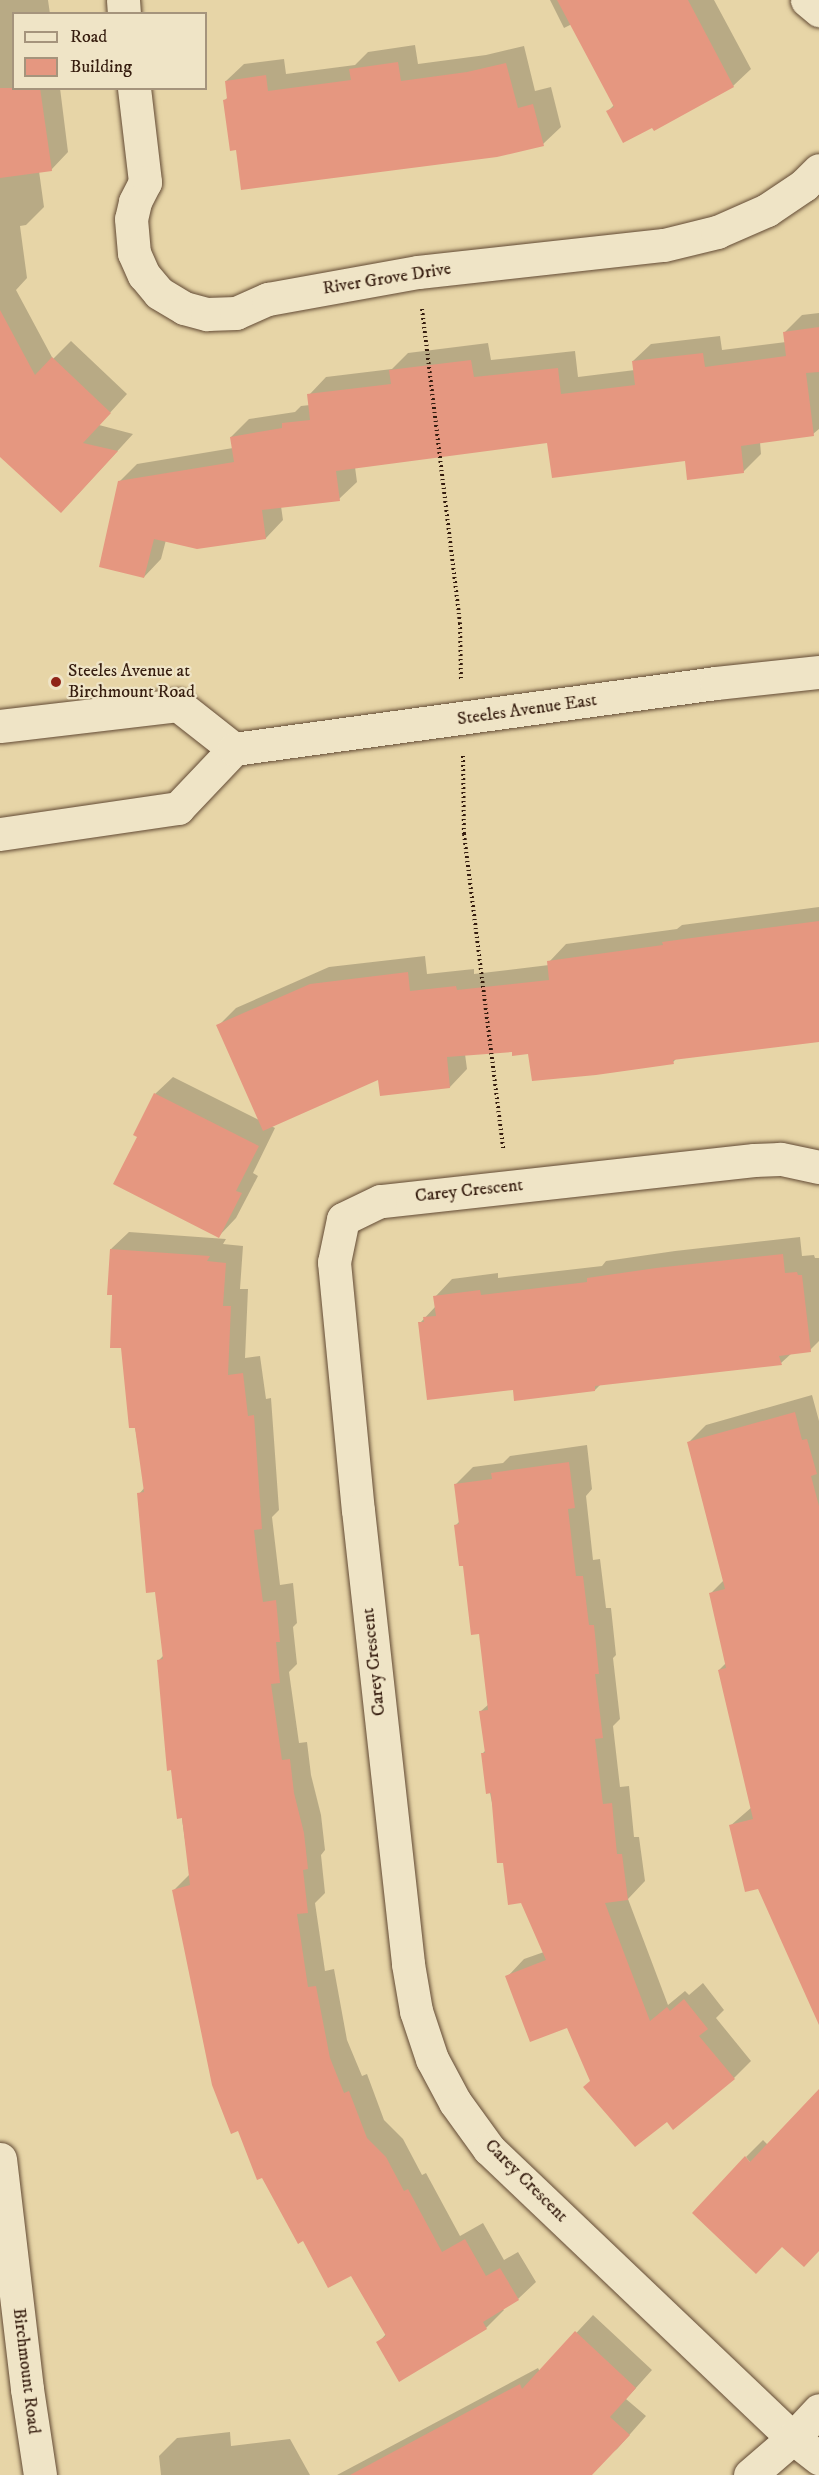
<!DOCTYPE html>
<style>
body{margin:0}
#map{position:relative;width:819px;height:2475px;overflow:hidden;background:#e7d5a7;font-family:"IM FELL DW Pica",serif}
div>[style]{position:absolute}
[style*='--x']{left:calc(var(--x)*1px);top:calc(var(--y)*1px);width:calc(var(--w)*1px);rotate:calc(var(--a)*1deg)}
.shadow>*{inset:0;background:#0003}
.building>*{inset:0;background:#e59780}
.path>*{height:4px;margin-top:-2px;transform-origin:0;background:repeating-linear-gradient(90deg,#351c0e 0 1.5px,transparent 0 4.5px)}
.roads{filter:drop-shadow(0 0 2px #624a34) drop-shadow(0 0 2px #624a34)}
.street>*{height:33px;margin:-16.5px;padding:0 16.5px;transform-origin:16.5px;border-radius:16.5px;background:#efe4c6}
.secondary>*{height:33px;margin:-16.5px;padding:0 16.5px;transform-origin:16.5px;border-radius:16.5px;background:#efe4c6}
.dots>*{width:16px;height:16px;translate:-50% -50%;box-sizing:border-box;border:3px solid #efe4c6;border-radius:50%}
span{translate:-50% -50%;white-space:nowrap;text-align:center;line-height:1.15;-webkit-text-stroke:4.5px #efe4c6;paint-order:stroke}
.street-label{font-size:18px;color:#351c0e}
.poi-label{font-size:18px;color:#351c0e}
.left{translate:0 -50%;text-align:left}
.legend{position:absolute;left:12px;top:12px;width:195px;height:78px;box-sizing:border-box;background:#efe4c6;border:2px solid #a5947c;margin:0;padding:8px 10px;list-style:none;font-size:18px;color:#351c0e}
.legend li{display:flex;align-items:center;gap:12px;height:30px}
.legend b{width:30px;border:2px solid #a5947c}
</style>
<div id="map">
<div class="shadow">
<i style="clip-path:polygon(0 0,48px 0,50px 14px,14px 14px,14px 88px,60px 88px,68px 152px,51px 170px,39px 171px,44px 207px,26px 225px,20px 226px,27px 278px,16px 290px,53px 359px,71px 341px,127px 394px,99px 425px,133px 434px,78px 494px,0 455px)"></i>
<i style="clip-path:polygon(550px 0,714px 0,751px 69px,733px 86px,653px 126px,608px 111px,614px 105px,572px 24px,564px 28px)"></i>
<i style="clip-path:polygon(415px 45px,418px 64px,486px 55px,524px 46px,535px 91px,551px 87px,561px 127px,543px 144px,237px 149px,224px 101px,229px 96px,226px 81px,244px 64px,284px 59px,286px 74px,355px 65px,368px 52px)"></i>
<i style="clip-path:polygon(819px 313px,819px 429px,813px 434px,760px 442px,761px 454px,743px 472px,687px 460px,549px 442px,355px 467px,357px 482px,339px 499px,281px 506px,283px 520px,266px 538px,166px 540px,161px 559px,144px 577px,119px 482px,137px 464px,233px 448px,231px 437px,249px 419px,295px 412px,301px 406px,310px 405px,309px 395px,326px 377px,392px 369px,408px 353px,488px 343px,491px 360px,575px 351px,578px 377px,635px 370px,633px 361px,651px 344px,720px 336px,722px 350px,786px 342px,785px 332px,802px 315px)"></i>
<i style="clip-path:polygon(819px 907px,819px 1041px,677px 1058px,673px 1062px,513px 1050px,465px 1054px,467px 1069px,450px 1087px,380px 1078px,271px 1126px,275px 1128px,253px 1173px,258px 1176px,236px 1218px,219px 1236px,139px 1136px,155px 1094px,173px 1077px,261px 1121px,218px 1026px,236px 1008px,329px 967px,425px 956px,427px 974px,474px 969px,474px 974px,549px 965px,549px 962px,566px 944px,677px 929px,682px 925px)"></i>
<i style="clip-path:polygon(129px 1232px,226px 1239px,223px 1244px,243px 1246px,240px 1289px,248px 1289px,245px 1358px,260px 1356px,266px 1399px,271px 1398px,279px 1510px,272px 1517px,280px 1585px,293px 1583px,297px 1623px,293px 1627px,297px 1664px,289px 1672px,299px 1743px,307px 1742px,311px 1775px,321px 1815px,325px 1850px,321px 1855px,325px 1893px,315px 1903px,325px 1971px,334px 1969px,347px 2040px,362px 2076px,367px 2074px,384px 2120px,403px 2139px,422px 2175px,426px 2173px,460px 2236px,483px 2223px,504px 2260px,518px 2252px,536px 2282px,518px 2299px,503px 2309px,504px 2310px,486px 2328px,378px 2343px,386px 2334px,174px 1890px,190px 1874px,159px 1660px,164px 1655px,157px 1591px,139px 1494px,145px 1487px,113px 1294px,111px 1249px)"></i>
<i style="clip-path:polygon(800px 1237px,802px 1256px,814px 1255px,815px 1258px,819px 1258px,819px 1341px,810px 1350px,792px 1353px,781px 1363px,601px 1384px,595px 1390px,514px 1389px,420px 1323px,436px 1306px,435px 1297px,452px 1279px,498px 1273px,498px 1278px,602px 1266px,606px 1261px,675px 1251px)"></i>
<i style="clip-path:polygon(812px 1395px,819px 1421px,819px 1967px,730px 1826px,752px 1807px,719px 1670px,726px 1663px,711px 1593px,724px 1580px,689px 1442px,706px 1425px)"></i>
<i style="clip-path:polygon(587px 1445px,592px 1489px,586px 1496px,593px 1560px,600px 1559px,606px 1608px,611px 1608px,616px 1655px,613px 1658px,620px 1719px,613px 1726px,620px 1787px,629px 1786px,634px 1837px,639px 1837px,645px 1881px,628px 1899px,668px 2005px,685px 1991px,689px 1995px,703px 1983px,724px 2010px,716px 2018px,751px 2061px,734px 2078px,667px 2120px,591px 2081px,568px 2026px,507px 1977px,524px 1959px,544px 1952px,504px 1861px,482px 1754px,486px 1750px,481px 1711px,489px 1704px,481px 1633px,456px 1525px,460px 1521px,456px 1484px,473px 1467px,503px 1463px,510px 1456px)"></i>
<i style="clip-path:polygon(819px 2091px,819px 2250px,746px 2157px,763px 2140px,768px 2145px)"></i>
<i style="clip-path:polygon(593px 2315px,652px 2370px,626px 2399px,646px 2416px,617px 2449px,583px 2475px,337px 2475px,538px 2368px,540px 2372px)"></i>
<i style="clip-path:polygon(230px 2432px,231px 2446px,290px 2439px,310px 2475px,161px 2475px,159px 2456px,177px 2438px)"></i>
</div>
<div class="building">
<i style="clip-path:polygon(557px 0,688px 0,734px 87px,654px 131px,652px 128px,623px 143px,606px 111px,614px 107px)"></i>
<i style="clip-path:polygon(398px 62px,401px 81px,467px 72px,506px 63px,518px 108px,533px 104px,544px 146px,497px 157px,241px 190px,236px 150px,230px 151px,223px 100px,227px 99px,225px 81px,266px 75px,268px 91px,351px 80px,349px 69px)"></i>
<i style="clip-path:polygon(0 88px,40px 88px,52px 171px,0 178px)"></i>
<i style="clip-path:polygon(0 310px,35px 375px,52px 357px,111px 413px,83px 443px,118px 451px,61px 513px,0 457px)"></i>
<i style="clip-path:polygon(819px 327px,819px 372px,806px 373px,814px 436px,741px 446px,744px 473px,687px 480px,685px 461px,552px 478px,547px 443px,336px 471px,340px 501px,262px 510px,266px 539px,197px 549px,154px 539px,144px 578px,99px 567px,118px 481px,234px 462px,230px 437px,282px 428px,282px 423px,310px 420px,307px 394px,391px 384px,389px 370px,471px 360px,474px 377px,558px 368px,561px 394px,635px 385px,632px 361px,703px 353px,705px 367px,786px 356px,783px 332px)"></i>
<i style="clip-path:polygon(819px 921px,819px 1042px,673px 1060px,674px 1064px,596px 1075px,532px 1081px,528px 1054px,512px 1056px,512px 1052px,447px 1057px,450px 1088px,380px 1096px,378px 1080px,263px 1131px,216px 1025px,310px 984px,408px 972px,410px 991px,456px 986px,457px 990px,549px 980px,547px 961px,663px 945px,662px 942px)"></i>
<i style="clip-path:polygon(154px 1093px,259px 1146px,236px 1191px,242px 1193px,219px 1238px,113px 1184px,137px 1137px,133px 1135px)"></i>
<i style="clip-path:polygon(110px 1249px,210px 1256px,207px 1261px,226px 1263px,223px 1306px,231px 1306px,228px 1375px,243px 1373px,248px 1416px,254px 1415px,262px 1529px,254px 1530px,258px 1566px,263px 1602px,276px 1600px,280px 1642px,276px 1642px,280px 1683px,271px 1684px,282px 1760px,290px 1759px,294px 1793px,304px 1833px,308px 1869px,303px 1870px,308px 1913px,297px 1914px,308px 1987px,316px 1986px,330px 2058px,344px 2093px,349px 2091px,367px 2138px,386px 2157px,404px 2191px,408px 2189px,442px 2252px,465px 2239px,486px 2276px,500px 2268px,519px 2300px,483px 2322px,487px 2329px,399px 2382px,376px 2342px,386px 2336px,351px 2276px,328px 2288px,303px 2241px,298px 2244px,262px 2178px,257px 2180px,238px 2131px,231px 2134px,212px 2085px,172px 1890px,190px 1885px,182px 1818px,177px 1819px,171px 1770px,167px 1771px,157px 1660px,163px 1659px,155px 1592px,146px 1593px,137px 1493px,144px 1492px,135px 1428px,129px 1428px,121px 1348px,110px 1348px,112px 1295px,107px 1295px)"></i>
<i style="clip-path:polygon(783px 1254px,785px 1273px,797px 1272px,798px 1275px,802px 1275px,811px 1352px,779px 1356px,782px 1365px,595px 1386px,595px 1391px,514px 1401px,513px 1390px,427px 1400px,418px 1322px,424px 1322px,423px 1317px,436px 1316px,433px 1296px,480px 1290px,481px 1295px,587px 1282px,587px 1278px,656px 1268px)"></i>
<i style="clip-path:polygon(795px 1412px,802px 1440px,807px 1439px,817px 1474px,811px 1476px,819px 1506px,819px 2025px,758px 1889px,745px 1892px,729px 1825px,753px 1819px,718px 1670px,726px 1668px,709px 1593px,725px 1589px,687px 1442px)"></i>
<i style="clip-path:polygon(569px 1462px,575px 1508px,568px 1509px,576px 1576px,583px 1576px,589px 1625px,594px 1625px,599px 1674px,595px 1674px,603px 1738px,595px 1739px,603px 1804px,612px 1803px,617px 1854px,622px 1854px,628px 1900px,605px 1903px,650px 2021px,667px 2007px,670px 2011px,684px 1999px,708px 2029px,699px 2036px,735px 2079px,673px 2130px,667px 2122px,635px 2147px,583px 2087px,590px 2081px,567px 2028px,530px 2042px,505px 1976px,546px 1960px,521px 1903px,508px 1905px,503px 1863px,497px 1863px,491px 1793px,486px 1794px,481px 1753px,485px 1753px,479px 1711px,488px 1710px,479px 1634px,471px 1635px,463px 1566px,459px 1566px,454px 1525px,459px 1524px,454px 1484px,492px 1479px,491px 1473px)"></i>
<i style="clip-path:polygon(819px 2089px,819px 2251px,804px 2267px,782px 2247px,756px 2274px,692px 2213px,745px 2156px,750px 2162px)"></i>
<i style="clip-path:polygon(575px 2331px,636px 2388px,610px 2417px,630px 2435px,592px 2475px,350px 2475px,520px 2384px,522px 2389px)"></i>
</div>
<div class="path">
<i style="--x:422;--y:309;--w:316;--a:83.1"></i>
<i style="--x:460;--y:623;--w:57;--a:89"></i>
<i style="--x:463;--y:756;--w:78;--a:89.3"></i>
<i style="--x:464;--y:834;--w:317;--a:82.9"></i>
</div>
<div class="roads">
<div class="street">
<i style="--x:123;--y:0;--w:14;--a:86"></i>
<i style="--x:134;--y:88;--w:95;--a:83.3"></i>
<i style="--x:145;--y:182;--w:22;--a:117"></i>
<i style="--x:135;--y:202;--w:17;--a:103"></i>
<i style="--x:131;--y:219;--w:34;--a:85"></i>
<i style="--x:134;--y:253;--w:24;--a:66"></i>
<i style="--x:144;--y:275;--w:23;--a:50"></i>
<i style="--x:159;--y:293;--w:29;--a:31"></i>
<i style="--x:184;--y:308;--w:24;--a:15"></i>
<i style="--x:207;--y:314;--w:29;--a:-2"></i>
<i style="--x:236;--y:313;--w:35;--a:-24"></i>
<i style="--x:268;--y:299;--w:152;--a:-10.2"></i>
<i style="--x:418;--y:272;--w:247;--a:-6.3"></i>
<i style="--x:664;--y:245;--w:55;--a:-13.8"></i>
<i style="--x:717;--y:232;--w:55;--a:-23.7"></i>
<i style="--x:767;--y:210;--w:45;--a:-34"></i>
<i style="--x:804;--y:185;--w:21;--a:-45"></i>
<i style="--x:819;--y:1167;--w:40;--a:-168"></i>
<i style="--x:780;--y:1159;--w:26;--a:178"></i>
<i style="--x:754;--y:1160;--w:376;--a:173.7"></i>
<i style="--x:380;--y:1201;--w:41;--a:154.1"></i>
<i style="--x:343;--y:1219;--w:44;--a:101.8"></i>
<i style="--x:334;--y:1262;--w:249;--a:84.5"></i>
<i style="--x:358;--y:1510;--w:457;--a:83.7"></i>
<i style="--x:408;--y:1964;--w:48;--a:80.3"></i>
<i style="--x:416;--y:2011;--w:51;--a:71.6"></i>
<i style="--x:432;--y:2059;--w:49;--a:61.9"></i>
<i style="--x:455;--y:2102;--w:58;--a:54.1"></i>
<i style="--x:489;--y:2149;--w:419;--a:43.6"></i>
<i style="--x:793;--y:2438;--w:33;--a:38"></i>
</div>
<div class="secondary">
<i style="--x:807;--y:0;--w:16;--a:40"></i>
<i style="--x:0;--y:726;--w:179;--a:-6.7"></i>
<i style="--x:178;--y:705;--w:71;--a:38.2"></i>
<i style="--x:0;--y:834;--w:180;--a:-8.3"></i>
<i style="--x:178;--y:808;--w:81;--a:-46.5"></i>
<i style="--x:234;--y:749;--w:486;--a:-7.8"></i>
<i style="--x:716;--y:683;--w:104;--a:-6.1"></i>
<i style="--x:0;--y:2159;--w:232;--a:83.3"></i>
<i style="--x:27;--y:2389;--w:87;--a:81.4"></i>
<i style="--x:750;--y:2475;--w:57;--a:-40.7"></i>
<i style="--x:793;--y:2438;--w:38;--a:-47"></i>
</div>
</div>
<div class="dots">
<i style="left:56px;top:682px;background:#8f2418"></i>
</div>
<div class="street-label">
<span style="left:387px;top:279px;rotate:-9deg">River Grove Drive</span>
<span style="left:527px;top:710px;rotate:-8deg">Steeles Avenue East</span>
<span style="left:469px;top:1191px;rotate:-6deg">Carey Crescent</span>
<span style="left:374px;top:1662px;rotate:-96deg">Carey Crescent</span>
<span style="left:526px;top:2181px;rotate:45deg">Carey Crescent</span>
<span style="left:26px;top:2371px;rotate:83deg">Birchmount Road</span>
</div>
<div class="poi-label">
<span class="left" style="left:68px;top:682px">Steeles Avenue at<br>Birchmount Road</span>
</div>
<ul class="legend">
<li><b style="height:8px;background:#efe4c6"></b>Road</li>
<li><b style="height:16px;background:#e59780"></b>Building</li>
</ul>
</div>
